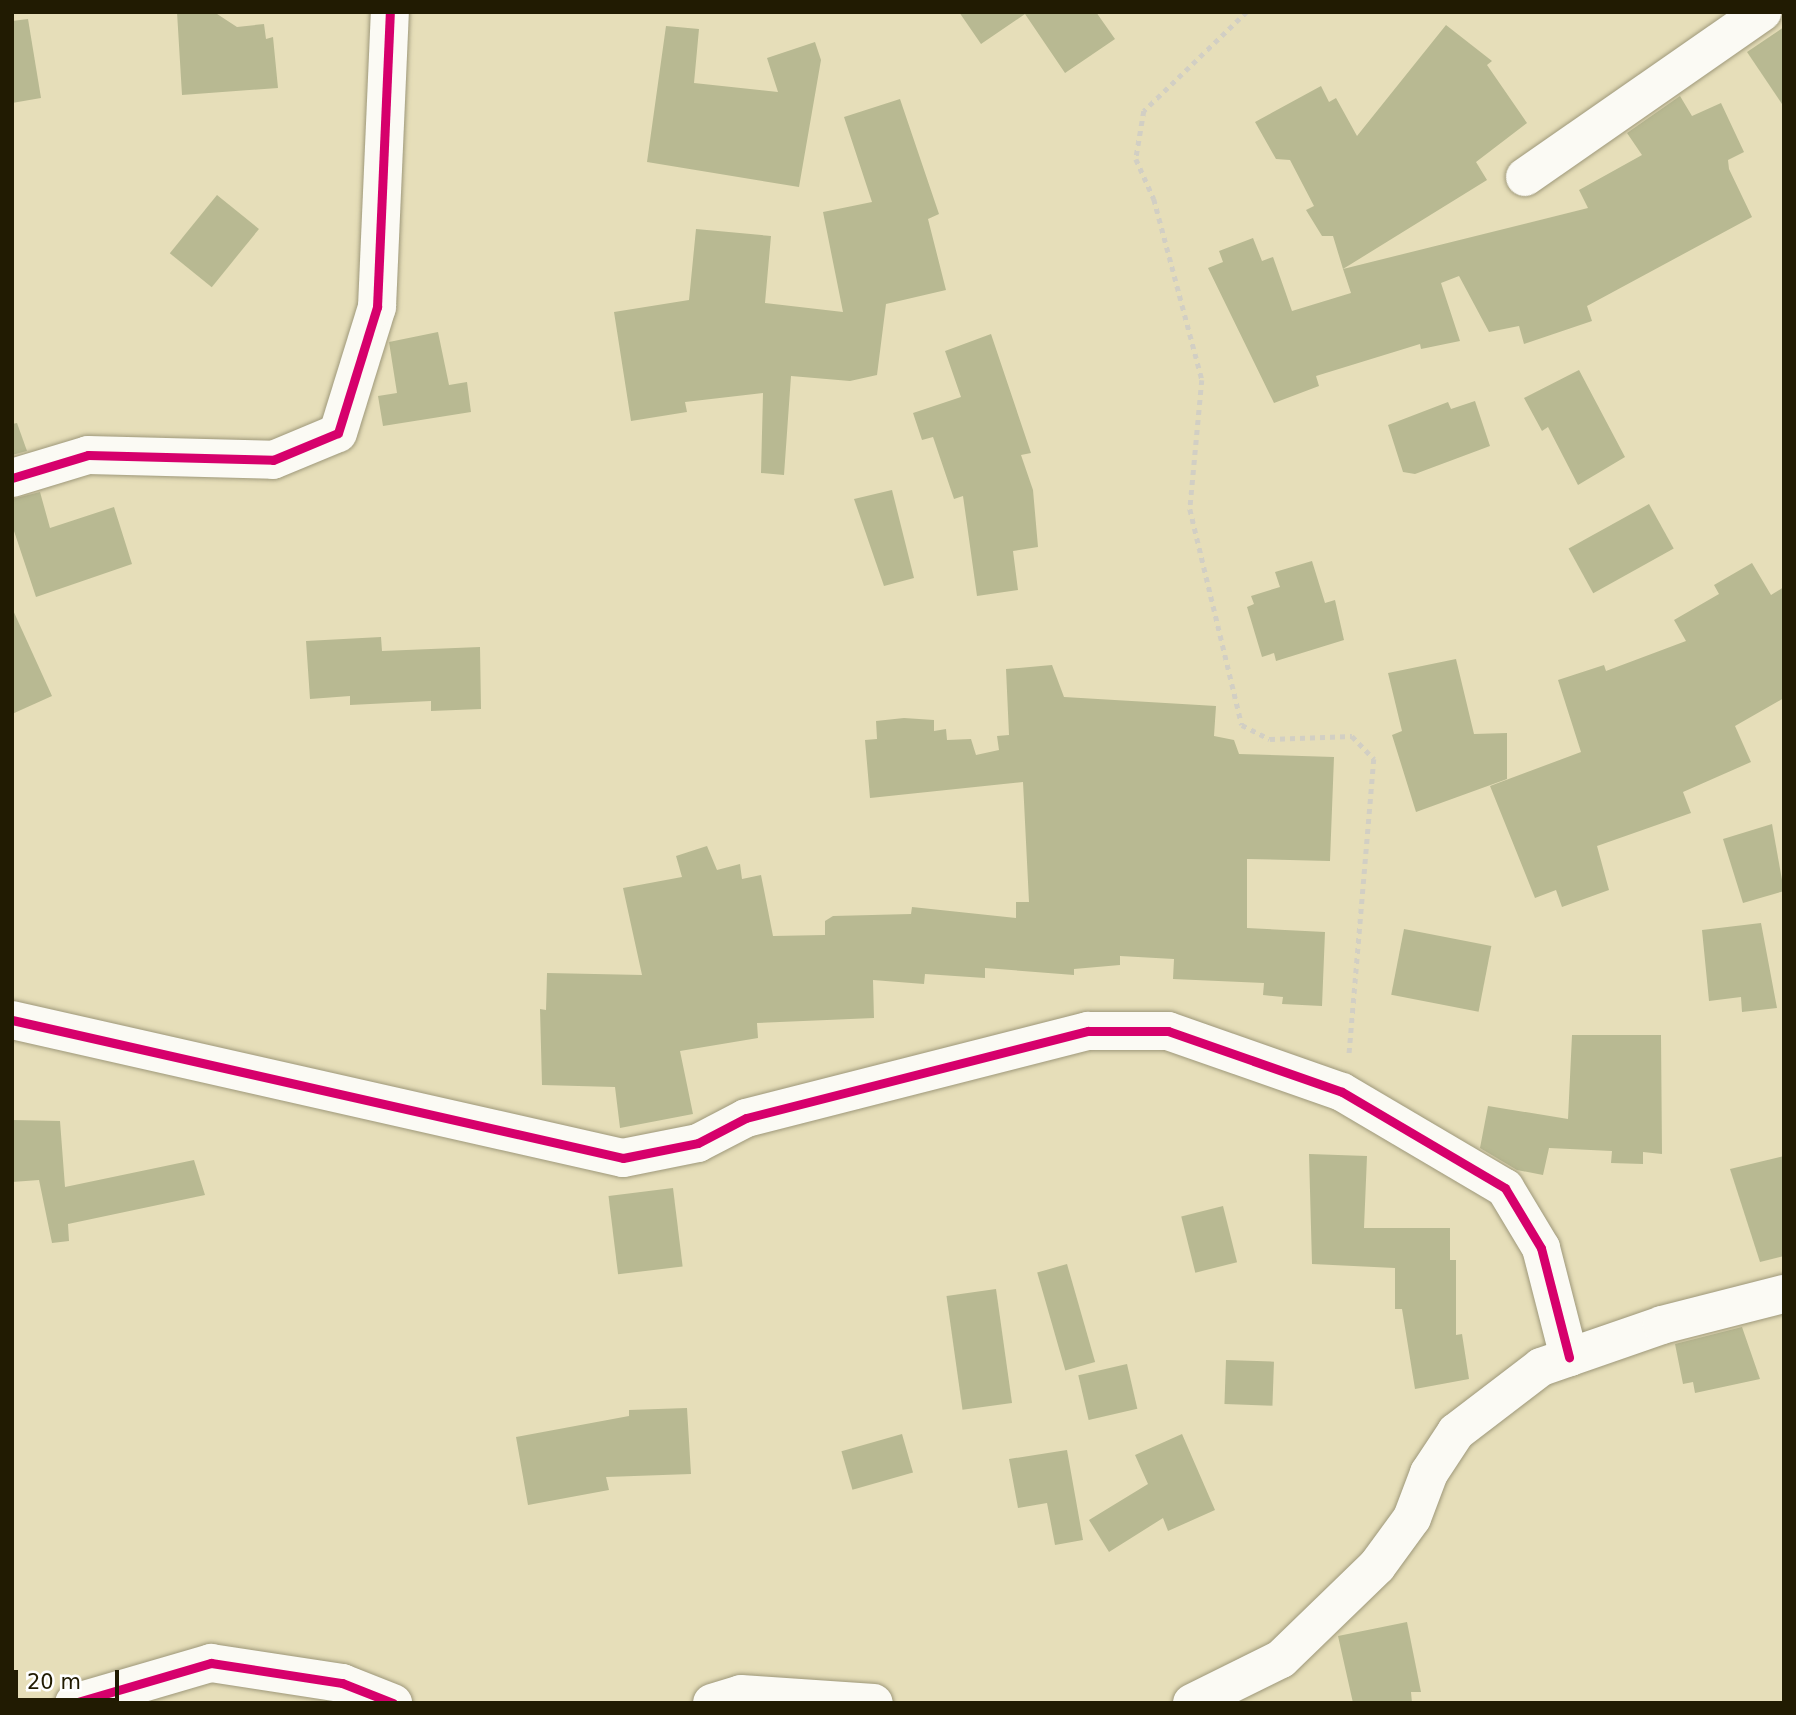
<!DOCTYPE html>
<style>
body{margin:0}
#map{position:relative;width:1796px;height:1715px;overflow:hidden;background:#e6deb9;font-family:"DejaVu Sans",sans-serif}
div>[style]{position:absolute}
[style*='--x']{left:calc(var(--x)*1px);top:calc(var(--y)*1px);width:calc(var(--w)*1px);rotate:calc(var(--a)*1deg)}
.building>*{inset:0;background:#b8b992;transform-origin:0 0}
.path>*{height:4.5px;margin-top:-2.25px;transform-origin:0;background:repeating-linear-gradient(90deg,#d2cfc4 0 5px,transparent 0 10px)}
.roads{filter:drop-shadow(0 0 2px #9e987a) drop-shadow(0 0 2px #9e987a)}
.minor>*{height:38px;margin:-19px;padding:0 19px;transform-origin:19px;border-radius:19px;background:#fbfaf4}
.cycleway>*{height:9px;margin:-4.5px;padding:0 4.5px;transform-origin:4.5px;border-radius:4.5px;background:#d6006c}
span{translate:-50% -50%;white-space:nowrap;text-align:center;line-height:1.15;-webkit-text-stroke:6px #fff;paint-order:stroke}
.frame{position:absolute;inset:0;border:14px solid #211b02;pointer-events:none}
.scale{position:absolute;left:14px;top:1670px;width:105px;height:32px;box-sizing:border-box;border:4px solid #211b02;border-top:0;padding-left:9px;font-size:21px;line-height:24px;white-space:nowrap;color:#211b02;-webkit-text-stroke:5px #fff;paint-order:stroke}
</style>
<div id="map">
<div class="building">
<i style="clip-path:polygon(177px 12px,214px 12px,237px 27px,264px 24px,266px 39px,273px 37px,278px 88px,182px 95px)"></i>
<i style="clip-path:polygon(959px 12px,1096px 12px,1115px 39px,1065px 73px,1025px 14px,981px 44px)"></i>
<i style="clip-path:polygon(28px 19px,41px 98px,12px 103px,12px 21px)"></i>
<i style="clip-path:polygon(1446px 25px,1492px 61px,1487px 65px,1527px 123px,1476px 162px,1487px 180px,1343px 269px,1333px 236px,1322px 236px,1306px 210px,1314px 206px,1290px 160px,1276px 159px,1255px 122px,1321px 86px,1329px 102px,1336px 98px,1357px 136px)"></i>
<i style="clip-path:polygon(666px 26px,699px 29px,694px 83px,778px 92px,767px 58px,815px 42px,821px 60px,799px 187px,647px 162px)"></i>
<i style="clip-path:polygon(1784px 27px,1784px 107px,1747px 52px)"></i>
<i style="clip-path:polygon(1680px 96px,1692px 116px,1721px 103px,1744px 152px,1728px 160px,1729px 169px,1752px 217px,1587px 306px,1592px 321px,1524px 344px,1519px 326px,1489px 332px,1459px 276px,1441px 283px,1460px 341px,1421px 349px,1420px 344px,1316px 376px,1319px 386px,1274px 403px,1208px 268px,1223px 262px,1219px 251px,1253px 238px,1262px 261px,1273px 257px,1292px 311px,1351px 293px,1343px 269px,1588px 208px,1579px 190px,1642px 155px,1627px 133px)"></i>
<i style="clip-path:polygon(900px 99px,939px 214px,928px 219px,946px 290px,886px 304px,877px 375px,850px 381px,791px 376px,784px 475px,761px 473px,763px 393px,685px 402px,687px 412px,631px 421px,614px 312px,689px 300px,696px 229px,771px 236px,765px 303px,843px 312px,823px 212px,872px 202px,844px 117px)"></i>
<i style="left:217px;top:195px;width:54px;height:75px;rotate:39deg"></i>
<i style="clip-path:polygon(438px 332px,449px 385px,467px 382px,471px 412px,383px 426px,378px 396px,397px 393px,389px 342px)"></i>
<i style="clip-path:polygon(991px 334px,1031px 453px,1021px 455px,1033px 490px,1038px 547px,1013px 551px,1018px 590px,977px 596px,963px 496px,954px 499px,933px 437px,922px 440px,913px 413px,961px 397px,945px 351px)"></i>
<i style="clip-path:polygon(1579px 370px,1625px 457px,1578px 485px,1548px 427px,1542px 431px,1524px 398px)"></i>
<i style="clip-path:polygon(1475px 401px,1490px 446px,1415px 474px,1403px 472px,1388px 425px,1448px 402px,1451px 409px)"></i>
<i style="clip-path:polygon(17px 423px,27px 451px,12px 455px,12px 424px)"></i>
<i style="clip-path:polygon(892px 490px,914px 578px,884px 586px,854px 499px)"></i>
<i style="clip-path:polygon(40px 492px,50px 528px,114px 507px,132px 564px,36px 597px,12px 525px,12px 499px)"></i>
<i style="left:1649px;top:504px;width:51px;height:92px;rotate:61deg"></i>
<i style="clip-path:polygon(1312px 561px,1325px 603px,1335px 600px,1344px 640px,1276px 661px,1274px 653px,1262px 657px,1247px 607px,1254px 604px,1251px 596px,1280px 587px,1275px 572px)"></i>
<i style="clip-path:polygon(1752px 563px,1771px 595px,1784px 587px,1784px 698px,1735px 726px,1751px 762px,1683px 792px,1691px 813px,1597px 846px,1609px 890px,1562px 907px,1556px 890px,1535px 898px,1490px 786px,1581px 752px,1558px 680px,1604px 665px,1606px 671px,1686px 641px,1674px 620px,1719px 594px,1714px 585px)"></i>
<i style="clip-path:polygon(12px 608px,52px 696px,12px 714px)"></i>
<i style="clip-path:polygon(381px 637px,382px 651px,480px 647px,481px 709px,431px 711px,431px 701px,350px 705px,350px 696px,310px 699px,306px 641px)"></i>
<i style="clip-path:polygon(1456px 659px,1474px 734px,1507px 733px,1507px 779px,1416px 812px,1392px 735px,1402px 731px,1388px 673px)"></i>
<i style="clip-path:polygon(1052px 665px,1064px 697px,1216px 706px,1214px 736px,1234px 740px,1239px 754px,1334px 757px,1330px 861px,1247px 859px,1247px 928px,1325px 932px,1322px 1006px,1282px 1004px,1283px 997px,1263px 995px,1264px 983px,1173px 979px,1174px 959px,1120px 956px,1120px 965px,1074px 969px,1074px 975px,985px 968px,985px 978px,925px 974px,924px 984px,873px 980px,874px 1018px,757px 1023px,758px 1038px,680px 1051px,693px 1114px,620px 1128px,615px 1087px,542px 1085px,540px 1009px,546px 1010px,547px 973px,642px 975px,623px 888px,682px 877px,676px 856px,707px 846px,717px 870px,740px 864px,742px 879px,761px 875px,773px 936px,825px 935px,825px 921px,833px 916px,911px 914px,912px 907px,1016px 918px,1016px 902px,1029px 902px,1023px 782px,870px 798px,865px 740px,877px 739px,876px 721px,904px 718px,934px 720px,934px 731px,946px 729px,947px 740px,971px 739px,976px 755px,999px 750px,997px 736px,1009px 735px,1006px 669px)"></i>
<i style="clip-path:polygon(1772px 824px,1784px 891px,1743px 903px,1723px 839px)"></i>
<i style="clip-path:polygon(1761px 923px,1777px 1008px,1742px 1012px,1741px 997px,1709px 1001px,1702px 930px)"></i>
<i style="left:1404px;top:929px;width:89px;height:67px;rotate:11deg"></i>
<i style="clip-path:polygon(1572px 1035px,1661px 1035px,1662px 1154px,1643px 1152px,1643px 1164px,1611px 1163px,1612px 1151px,1549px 1148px,1543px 1175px,1517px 1170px,1480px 1148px,1488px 1106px,1568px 1119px)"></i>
<i style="clip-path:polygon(12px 1120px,60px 1121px,65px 1187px,194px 1160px,205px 1195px,68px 1224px,69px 1241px,52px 1243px,39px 1180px,12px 1182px)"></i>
<i style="clip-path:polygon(1309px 1154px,1367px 1156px,1364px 1228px,1450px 1228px,1450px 1260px,1456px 1260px,1456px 1335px,1462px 1334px,1469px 1379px,1415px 1389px,1402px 1309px,1395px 1309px,1395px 1268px,1312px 1264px)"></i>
<i style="clip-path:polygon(1784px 1156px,1784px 1256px,1760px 1262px,1730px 1169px)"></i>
<i style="left:673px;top:1188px;width:79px;height:65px;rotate:83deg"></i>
<i style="left:1223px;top:1206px;width:58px;height:43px;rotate:76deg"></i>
<i style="left:1067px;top:1264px;width:102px;height:31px;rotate:74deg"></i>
<i style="left:996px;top:1289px;width:115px;height:50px;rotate:82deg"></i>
<i style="clip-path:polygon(1742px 1327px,1760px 1379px,1695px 1393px,1693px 1382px,1683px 1384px,1675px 1344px)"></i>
<i style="left:1226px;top:1360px;width:48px;height:44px;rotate:2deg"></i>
<i style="left:1127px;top:1364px;width:46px;height:50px;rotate:77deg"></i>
<i style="clip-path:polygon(687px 1408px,691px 1474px,606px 1477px,609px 1490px,528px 1505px,516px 1437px,629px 1416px,629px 1410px)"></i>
<i style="left:902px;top:1434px;width:40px;height:63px;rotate:74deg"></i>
<i style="clip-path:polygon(1182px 1434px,1215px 1510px,1168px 1531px,1163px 1518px,1109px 1552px,1089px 1520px,1148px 1484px,1135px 1455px)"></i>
<i style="clip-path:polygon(1067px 1450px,1083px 1540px,1055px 1545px,1047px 1503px,1018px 1508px,1009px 1459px)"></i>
<i style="clip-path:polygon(1407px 1622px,1421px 1692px,1411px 1692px,1412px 1703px,1353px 1703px,1338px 1636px)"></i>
</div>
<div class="path">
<i style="--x:1247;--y:12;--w:143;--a:136.1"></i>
<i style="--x:1144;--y:111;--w:49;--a:99.5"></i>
<i style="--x:1136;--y:159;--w:44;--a:65.8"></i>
<i style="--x:1154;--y:199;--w:187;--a:75.1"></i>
<i style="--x:1202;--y:380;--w:130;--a:95.3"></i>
<i style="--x:1190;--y:509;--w:222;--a:76.5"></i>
<i style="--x:1242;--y:725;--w:31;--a:27"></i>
<i style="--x:1270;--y:739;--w:82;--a:-2.1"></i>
<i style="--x:1352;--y:736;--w:32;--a:46"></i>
<i style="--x:1374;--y:759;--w:298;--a:94.8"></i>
</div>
<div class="roads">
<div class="minor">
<i style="--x:1525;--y:177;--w:289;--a:-34.8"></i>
<i style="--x:12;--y:478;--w:79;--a:-16.8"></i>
<i style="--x:88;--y:455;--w:185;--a:1.5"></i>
<i style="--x:273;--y:460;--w:70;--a:-22.6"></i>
<i style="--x:338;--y:433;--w:132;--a:-72.8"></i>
<i style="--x:377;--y:307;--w:295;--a:-87.5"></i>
<i style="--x:12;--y:1020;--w:626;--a:12.73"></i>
<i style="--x:623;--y:1158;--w:76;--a:-11.3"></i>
<i style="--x:698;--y:1143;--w:54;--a:-27.5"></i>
<i style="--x:746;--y:1118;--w:353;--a:-14.3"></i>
<i style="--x:1088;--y:1031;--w:80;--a:0"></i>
<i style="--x:1168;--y:1031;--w:184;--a:19.3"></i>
<i style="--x:1342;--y:1092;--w:189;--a:30.5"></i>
<i style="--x:1505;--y:1188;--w:70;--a:59"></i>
<i style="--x:1541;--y:1248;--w:113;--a:75.6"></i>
<i style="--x:74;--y:1703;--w:143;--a:-16.3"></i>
<i style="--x:211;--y:1663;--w:133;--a:8.7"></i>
<i style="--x:342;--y:1683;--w:55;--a:21.4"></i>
<i style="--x:712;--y:1703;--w:30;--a:-17"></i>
<i style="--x:741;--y:1694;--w:133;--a:3.9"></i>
<i style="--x:1192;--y:1703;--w:99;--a:-26.3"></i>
<i style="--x:1281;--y:1659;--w:134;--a:-44.1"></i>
<i style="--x:1377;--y:1566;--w:59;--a:-53.9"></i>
<i style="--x:1412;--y:1518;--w:48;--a:-69.3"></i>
<i style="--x:1429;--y:1473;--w:49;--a:-56.6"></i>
<i style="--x:1456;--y:1432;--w:107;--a:-37.4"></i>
<i style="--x:1541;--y:1367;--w:128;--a:-19.1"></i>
<i style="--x:1662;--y:1325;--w:126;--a:-14.3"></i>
</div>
</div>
<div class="cycleway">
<i style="--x:12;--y:478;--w:79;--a:-16.8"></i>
<i style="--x:88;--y:455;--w:185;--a:1.5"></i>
<i style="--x:273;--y:460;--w:70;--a:-22.6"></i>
<i style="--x:338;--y:433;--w:132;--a:-72.8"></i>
<i style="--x:377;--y:307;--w:295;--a:-87.5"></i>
<i style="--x:12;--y:1020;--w:626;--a:12.73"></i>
<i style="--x:623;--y:1158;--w:76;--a:-11.3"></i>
<i style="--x:698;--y:1143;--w:54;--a:-27.5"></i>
<i style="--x:746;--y:1118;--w:353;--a:-14.3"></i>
<i style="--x:1088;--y:1031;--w:80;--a:0"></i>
<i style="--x:1168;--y:1031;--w:184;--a:19.3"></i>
<i style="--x:1342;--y:1092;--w:189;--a:30.5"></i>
<i style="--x:1505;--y:1188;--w:70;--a:59"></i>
<i style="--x:1541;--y:1248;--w:113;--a:75.6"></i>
<i style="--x:74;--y:1703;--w:143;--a:-16.3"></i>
<i style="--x:211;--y:1663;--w:133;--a:8.7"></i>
<i style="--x:342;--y:1683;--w:55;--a:21.4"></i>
</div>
<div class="frame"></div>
<div class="scale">20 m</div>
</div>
